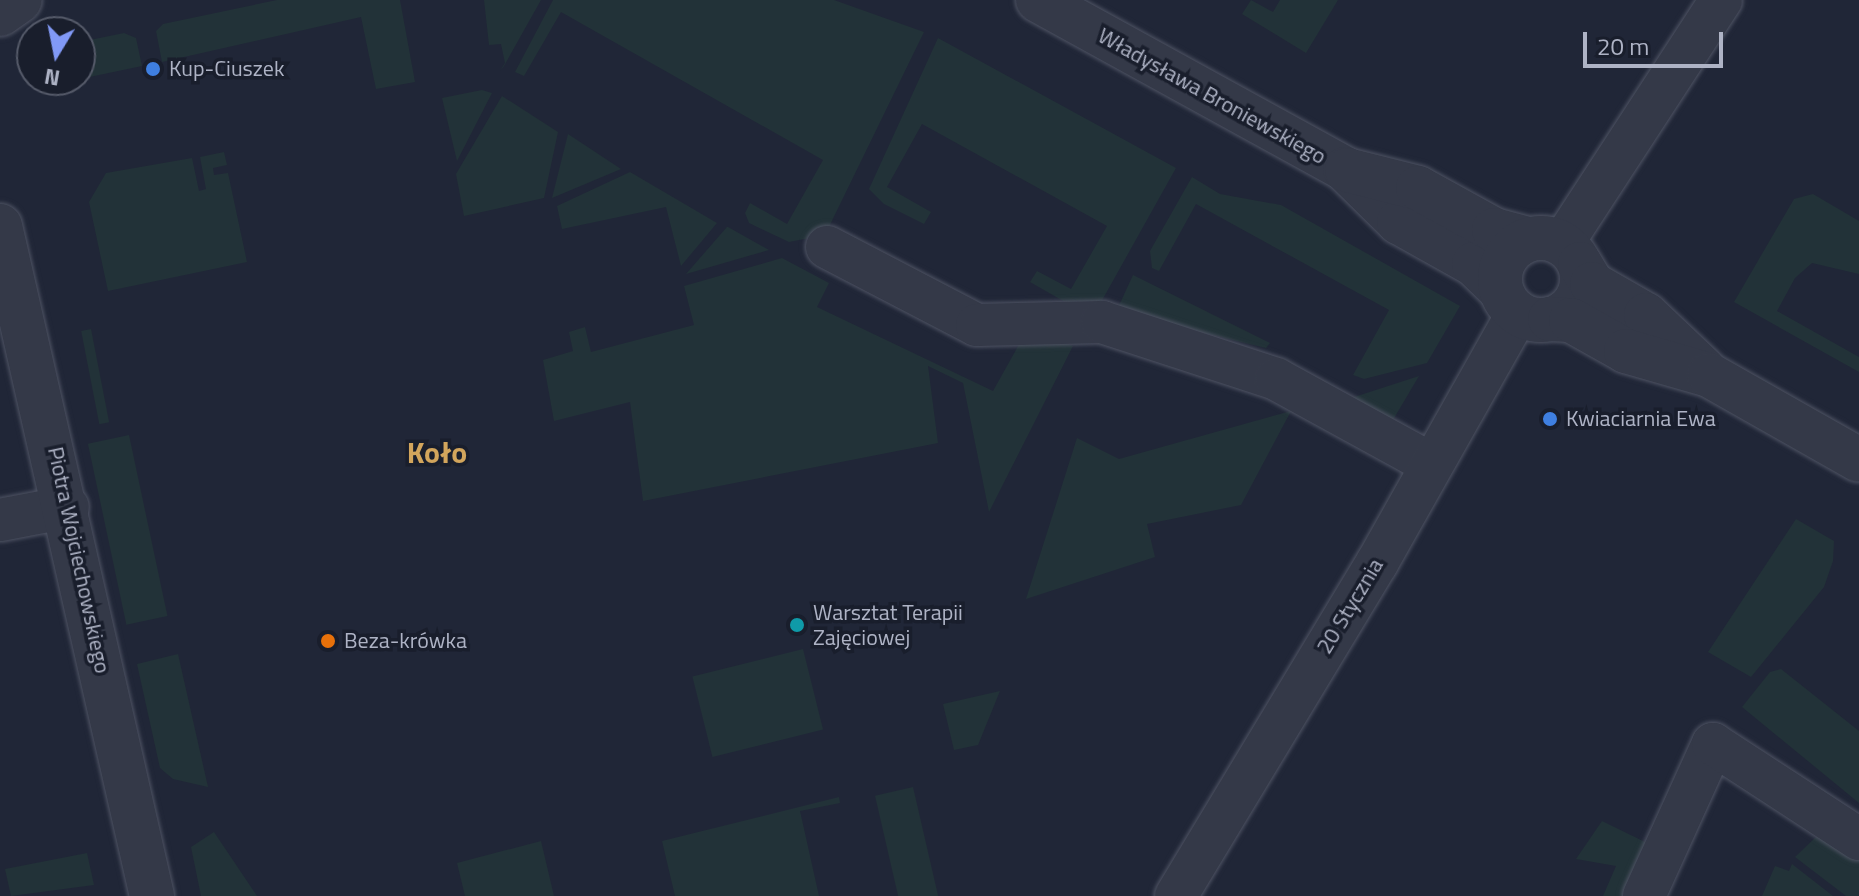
<!DOCTYPE html>
<meta charset="utf-8">
<style>
body{margin:0}
#map{position:relative;width:1859px;height:896px;overflow:hidden;background:#202637;font-family:"Titillium Web",sans-serif}
div>[style]{position:absolute}
[style*='--x']{left:calc(var(--x)*1px);top:calc(var(--y)*1px);width:calc(var(--w)*1px);rotate:calc(var(--a)*1deg)}
.green>*{inset:0;background:#223238;transform-origin:0 0}
.roads{filter:drop-shadow(0 0 2px #4e5363) drop-shadow(0 0 2px #4e5363)}
.minor>*{height:42px;margin:-21px;padding:0 21px;transform-origin:21px;border-radius:21px;background:#343948}
.tertiary>*{height:44px;margin:-22px;padding:0 22px;transform-origin:22px;border-radius:22px;background:#343948}
.tertiary>.ring{margin:-22px;padding:0;box-sizing:content-box;background:none;border:44px solid #343948;border-radius:50%}
.dots>*{width:22px;height:22px;translate:-50% -50%;box-sizing:border-box;border:4px solid #191e2c;border-radius:50%}
span{translate:-50% -50%;white-space:nowrap;text-align:center;line-height:1.15;-webkit-text-stroke:7px #191e2c;paint-order:stroke}
.poi-label{font-size:22px;color:#aeb3c5}
.left{translate:0 -50%;text-align:left}
.street-label{font-size:22px;color:#aeb3c5}
.district-label{font-size:30px;color:#d2a55c;font-weight:700}
.north{position:absolute;left:16px;top:16px;width:80px;height:80px;box-sizing:border-box;background:#191e2c;border:2px solid #555a69;border-radius:50%;rotate:190deg;font-size:22px;font-weight:700;line-height:32px;text-align:center;color:#aeb3c5}
.north::after{content:'';display:block;margin:auto;width:28px;height:36px;background:#8199f6;clip-path:polygon(50% 0,100% 100%,50% 72%,0 100%)}
.scale{position:absolute;left:1583px;top:32px;width:140px;height:36px;box-sizing:border-box;border:4px solid #aeb3c5;border-top:0;padding-left:10px;font-size:24px;line-height:28px;white-space:nowrap;color:#aeb3c5;-webkit-text-stroke:6px #191e2c;paint-order:stroke}
</style>
<div id="map">
<div class="green">
<i style="clip-path:polygon(277px 0,400px 0,415px 82px,376px 89px,361px 17px,162px 62px,156px 31px,163px 24px)"></i>
<i style="clip-path:polygon(484px 0,541px 0,504px 66px,500px 71px,505px 63px,501px 44px,489px 45px)"></i>
<i style="clip-path:polygon(553px 0,834px 0,924px 32px,825px 235px,789px 242px,749px 223px,745px 213px,750px 203px,787px 224px,823px 160px,561px 12px,524px 76px,515px 72px)"></i>
<i style="clip-path:polygon(1251px 0,1273px 12px,1280px 0,1338px 0,1306px 53px,1242px 14px)"></i>
<i style="clip-path:polygon(124px 33px,136px 38px,142px 66px,80px 79px,80px 42px)"></i>
<i style="clip-path:polygon(938px 38px,1176px 168px,1095px 313px,1079px 310px,1030px 282px,1037px 271px,1071px 289px,1107px 226px,922px 124px,887px 187px,931px 212px,924px 224px,884px 204px,869px 189px)"></i>
<i style="clip-path:polygon(482px 90px,492px 93px,457px 161px,442px 98px)"></i>
<i style="clip-path:polygon(502px 96px,558px 132px,544px 198px,464px 216px,456px 174px)"></i>
<i style="clip-path:polygon(568px 134px,621px 169px,552px 198px)"></i>
<i style="clip-path:polygon(224px 152px,227px 165px,213px 168px,214px 175px,228px 173px,247px 262px,108px 291px,89px 202px,106px 173px,192px 158px,199px 191px,206px 189px,200px 157px)"></i>
<i style="clip-path:polygon(630px 172px,717px 223px,681px 266px,666px 207px,562px 229px,557px 206px)"></i>
<i style="clip-path:polygon(1192px 177px,1220px 194px,1281px 205px,1460px 306px,1427px 363px,1364px 379px,1353px 375px,1389px 310px,1196px 204px,1159px 271px,1152px 268px,1150px 251px)"></i>
<i style="clip-path:polygon(1813px 194px,1859px 221px,1859px 274px,1812px 263px,1795px 278px,1777px 311px,1859px 357px,1859px 372px,1734px 302px,1794px 199px)"></i>
<i style="clip-path:polygon(728px 227px,769px 250px,686px 274px,727px 227px)"></i>
<i style="clip-path:polygon(782px 258px,829px 283px,817px 307px,993px 391px,1027px 330px,1073px 346px,989px 512px,963px 383px,928px 366px,938px 443px,643px 501px,630px 402px,554px 421px,543px 360px,573px 351px,569px 332px,585px 327px,591px 352px,694px 325px,684px 286px)"></i>
<i style="clip-path:polygon(1133px 275px,1270px 343px,1266px 348px,1116px 312px)"></i>
<i style="left:91px;top:329px;width:95px;height:10px;rotate:79deg"></i>
<i style="clip-path:polygon(1419px 376px,1390px 425px,1348px 399px)"></i>
<i style="clip-path:polygon(1291px 411px,1241px 505px,1147px 524px,1155px 557px,1026px 599px,1077px 438px,1119px 459px)"></i>
<i style="left:129px;top:435px;width:185px;height:42px;rotate:78deg"></i>
<i style="clip-path:polygon(1796px 519px,1834px 541px,1833px 561px,1824px 587px,1751px 677px,1708px 652px)"></i>
<i style="left:803px;top:649px;width:83px;height:114px;rotate:76deg"></i>
<i style="clip-path:polygon(178px 654px,208px 787px,173px 779px,160px 768px,137px 664px)"></i>
<i style="clip-path:polygon(1781px 669px,1859px 731px,1859px 803px,1742px 707px,1770px 672px)"></i>
<i style="clip-path:polygon(1000px 691px,978px 745px,954px 750px,943px 704px)"></i>
<i style="left:913px;top:787px;width:112px;height:39px;rotate:77deg"></i>
<i style="clip-path:polygon(839px 797px,840px 803px,800px 811px,819px 896px,675px 896px,662px 841px)"></i>
<i style="clip-path:polygon(1602px 821px,1647px 843px,1626px 896px,1603px 896px,1616px 866px,1576px 859px)"></i>
<i style="clip-path:polygon(214px 832px,257px 896px,201px 896px,191px 847px)"></i>
<i style="clip-path:polygon(1818px 835px,1859px 855px,1859px 896px,1846px 896px,1795px 857px)"></i>
<i style="clip-path:polygon(541px 841px,554px 896px,465px 896px,457px 863px)"></i>
<i style="clip-path:polygon(87px 853px,94px 885px,11px 896px,5px 869px)"></i>
<i style="clip-path:polygon(1792px 864px,1833px 896px,1762px 896px,1775px 866px,1789px 871px)"></i>
</div>
<div class="roads">
<div class="minor">
<i style="--x:1562;--y:244;--w:291;--a:-56.9"></i>
<i style="--x:827;--y:247;--w:169;--a:27.5"></i>
<i style="--x:977;--y:325;--w:125;--a:-1.4"></i>
<i style="--x:1102;--y:322;--w:183;--a:18.1"></i>
<i style="--x:1276;--y:379;--w:177;--a:28.7"></i>
<i style="--x:0;--y:520;--w:69;--a:-10.8"></i>
<i style="--x:1176;--y:896;--w:389;--a:-58.9"></i>
<i style="--x:1377;--y:563;--w:287;--a:-60.6"></i>
<i style="--x:1644;--y:896;--w:167;--a:-65.6"></i>
<i style="--x:1713;--y:744;--w:174;--a:33.1"></i>
</div>
<div class="tertiary">
<i style="--x:1038;--y:0;--w:350;--a:28.8"></i>
<i style="--x:1345;--y:169;--w:76;--a:44.5"></i>
<i style="--x:1399;--y:222;--w:86;--a:29.2"></i>
<i style="--x:1474;--y:264;--w:37;--a:44"></i>
<i style="--x:0;--y:14;--w:24;--a:-35"></i>
<i style="--x:1347;--y:170;--w:73;--a:14.2"></i>
<i style="--x:1418;--y:188;--w:87;--a:28.9"></i>
<i style="--x:1494;--y:230;--w:35;--a:15"></i>
<i style="--x:0;--y:226;--w:687;--a:77.22"></i>
<i class="ring" style="left:1500px;top:238px;width:38px;height:38px"></i>
<i style="--x:1580;--y:264;--w:23;--a:59"></i>
<i style="--x:1592;--y:284;--w:62;--a:29.9"></i>
<i style="--x:1646;--y:315;--w:80;--a:43.5"></i>
<i style="--x:1550;--y:319;--w:21;--a:3"></i>
<i style="--x:1571;--y:320;--w:63;--a:29.4"></i>
<i style="--x:1626;--y:351;--w:86;--a:16.1"></i>
<i style="--x:1709;--y:375;--w:172;--a:29.5"></i>
</div>
</div>
<div class="dots">
<i style="left:153px;top:69px;background:#3f7fe0"></i>
<i style="left:1550px;top:419px;background:#3f7fe0"></i>
<i style="left:797px;top:625px;background:#0f9aa8"></i>
<i style="left:328px;top:641px;background:#e8710a"></i>
</div>
<div class="poi-label">
<span class="left" style="left:169px;top:69px">Kup-Ciuszek</span>
<span class="left" style="left:1566px;top:419px">Kwiaciarnia Ewa</span>
<span class="left" style="left:813px;top:625px">Warsztat Terapii<br>Zajęciowej</span>
<span class="left" style="left:344px;top:641px">Beza-krówka</span>
</div>
<div class="street-label">
<span style="left:1212px;top:96px;rotate:29deg">Władysława Broniewskiego</span>
<span style="left:79px;top:560px;rotate:78deg">Piotra Wojciechowskiego</span>
<span style="left:1350px;top:606px;rotate:-59deg">20 Stycznia</span>
</div>
<div class="district-label">
<span style="left:437px;top:452px">Koło</span>
</div>
<div class="north">N</div>
<div class="scale">20 m</div>
</div>
